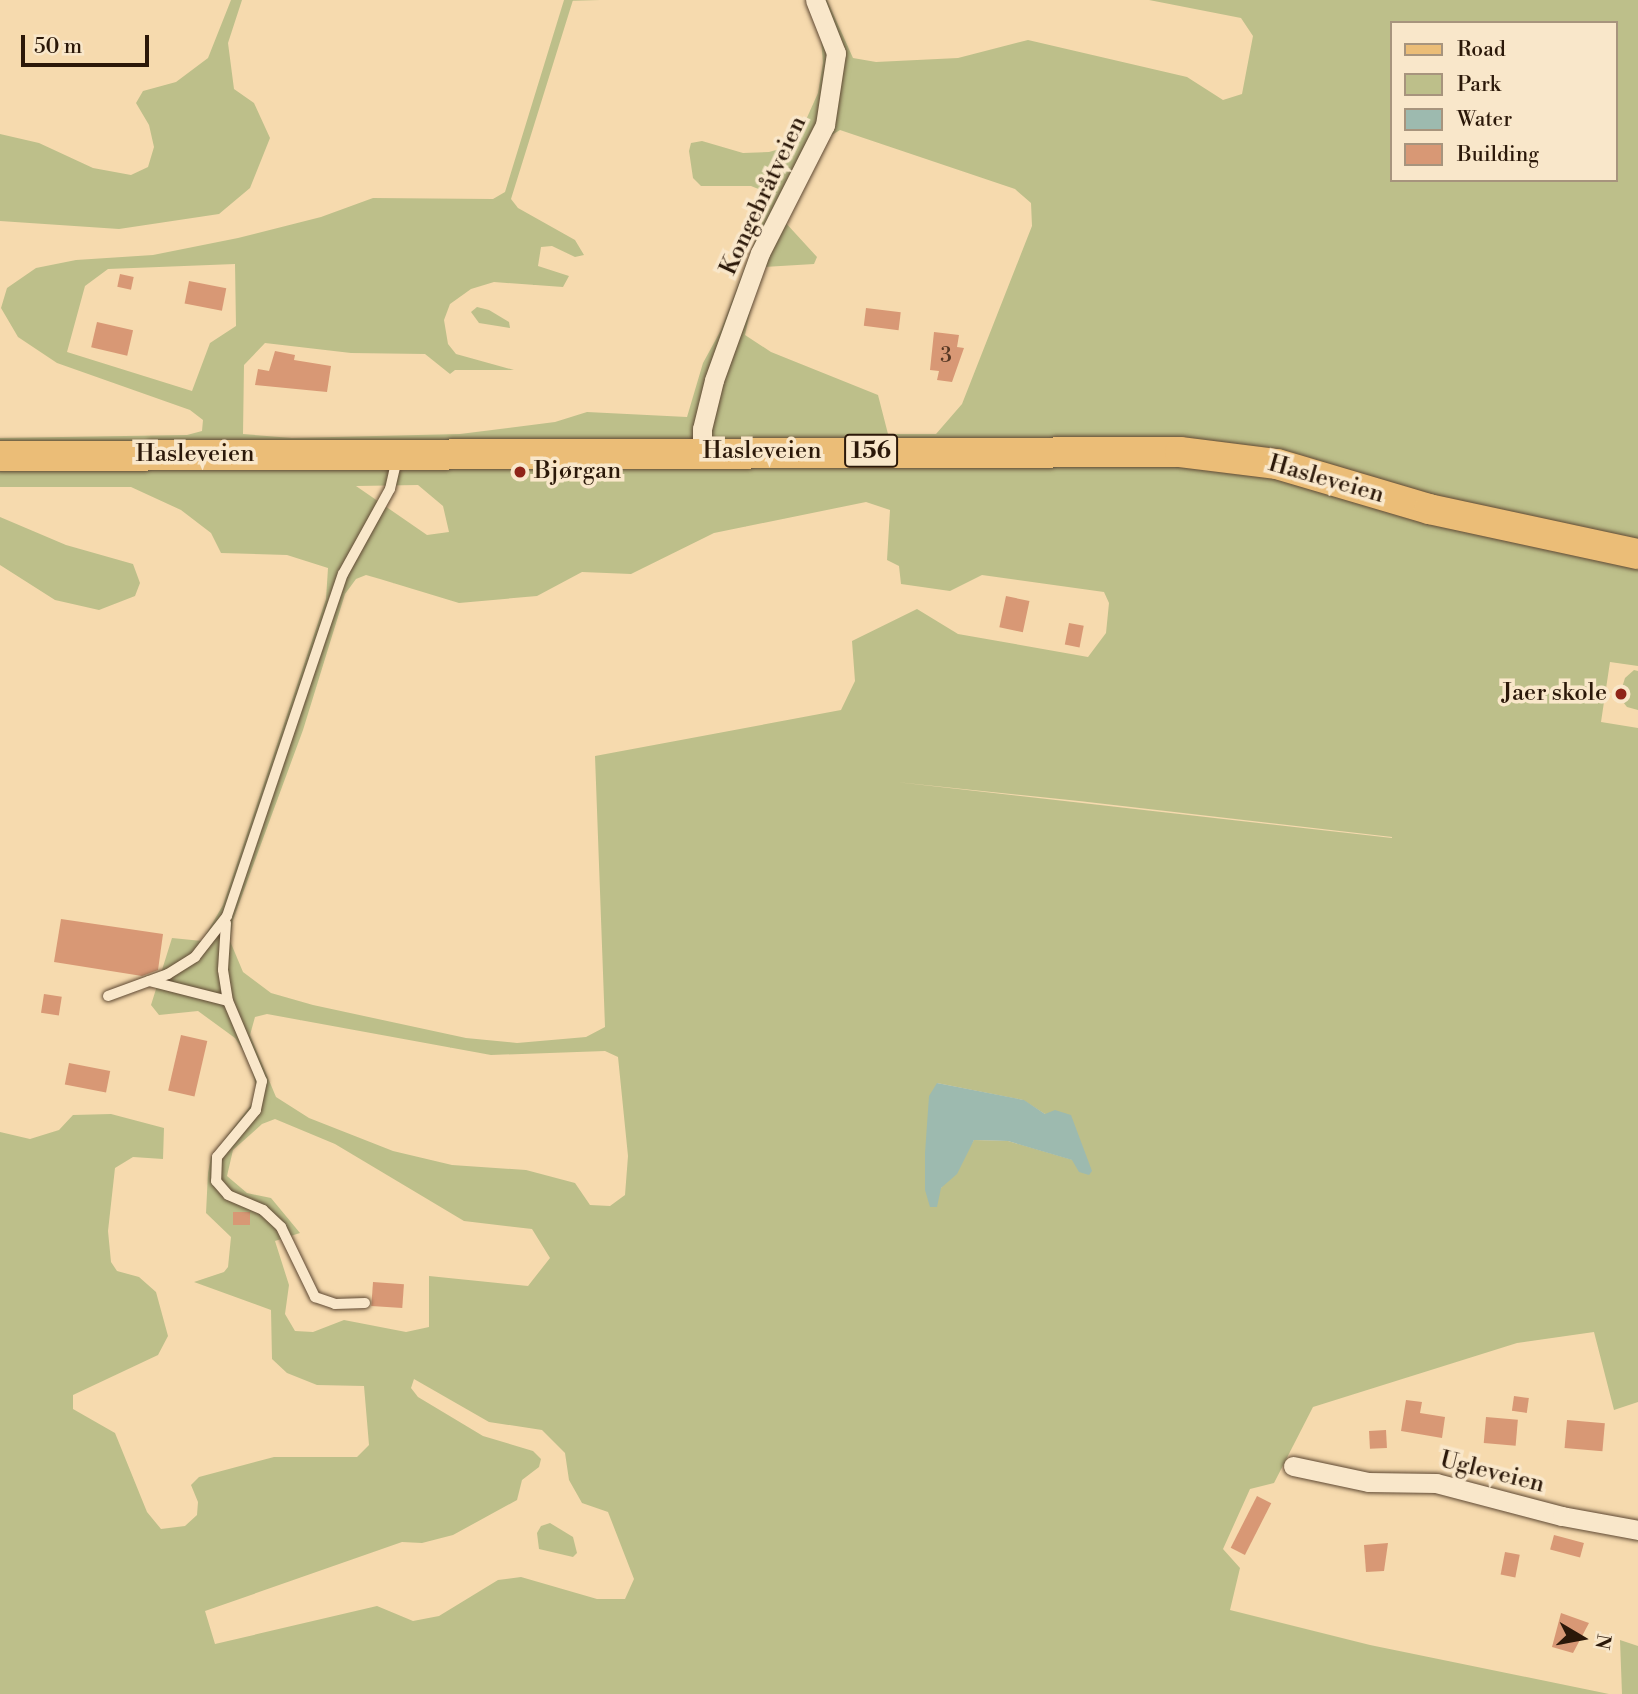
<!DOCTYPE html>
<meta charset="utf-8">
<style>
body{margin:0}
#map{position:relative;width:1638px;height:1694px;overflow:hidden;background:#f6daae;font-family:"Libre Bodoni",serif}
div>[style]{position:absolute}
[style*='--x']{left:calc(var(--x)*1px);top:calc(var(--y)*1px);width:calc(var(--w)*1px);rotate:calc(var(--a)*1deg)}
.green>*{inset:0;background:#bdbf8a}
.water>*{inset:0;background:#9dbaaf}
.building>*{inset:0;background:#d89875;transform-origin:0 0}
.roads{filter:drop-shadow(0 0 2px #5e4832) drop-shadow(0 0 2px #5e4832)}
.service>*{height:10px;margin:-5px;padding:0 5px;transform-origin:5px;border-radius:5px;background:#f9e7ca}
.minor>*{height:19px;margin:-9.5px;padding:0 9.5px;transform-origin:9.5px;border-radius:9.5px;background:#f9e7ca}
.primary>*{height:30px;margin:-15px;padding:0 15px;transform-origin:15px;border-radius:15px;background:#ebbd77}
.dots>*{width:19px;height:19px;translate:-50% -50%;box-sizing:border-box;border:4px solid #f9e7ca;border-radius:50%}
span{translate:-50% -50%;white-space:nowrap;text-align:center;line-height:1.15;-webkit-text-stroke:7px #f9e7ca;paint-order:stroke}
.number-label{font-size:21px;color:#563824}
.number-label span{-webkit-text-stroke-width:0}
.shield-label span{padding:2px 5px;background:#f9e7ca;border:2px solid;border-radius:5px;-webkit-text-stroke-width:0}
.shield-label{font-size:23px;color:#2b1809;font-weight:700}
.street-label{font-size:24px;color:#2b1809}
.poi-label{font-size:24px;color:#2b1809}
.left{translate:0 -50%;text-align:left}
.right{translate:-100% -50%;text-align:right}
.legend{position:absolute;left:1390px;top:21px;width:228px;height:161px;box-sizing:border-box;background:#f9e7ca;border:2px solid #a7947d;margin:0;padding:9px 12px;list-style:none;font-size:21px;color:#2b1809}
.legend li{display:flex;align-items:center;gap:14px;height:35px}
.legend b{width:35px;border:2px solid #a7947d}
.north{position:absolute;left:1547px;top:1603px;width:70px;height:70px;-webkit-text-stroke:5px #f9e7ca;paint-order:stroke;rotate:100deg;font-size:19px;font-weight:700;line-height:28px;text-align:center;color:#2b1809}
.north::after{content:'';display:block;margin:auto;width:24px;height:32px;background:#2b1809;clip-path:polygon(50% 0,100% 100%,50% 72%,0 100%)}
.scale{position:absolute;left:21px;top:35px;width:128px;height:32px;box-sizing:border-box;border:4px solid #2b1809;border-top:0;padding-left:9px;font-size:21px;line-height:24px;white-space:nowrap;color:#2b1809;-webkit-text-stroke:5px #f9e7ca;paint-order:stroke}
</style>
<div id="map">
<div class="green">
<i style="clip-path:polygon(231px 0,242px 0,228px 43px,234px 89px,254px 103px,270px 138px,250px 188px,219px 214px,119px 229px,0 221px,0 134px,39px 143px,93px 168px,131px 175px,148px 167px,154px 147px,149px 125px,136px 103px,143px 91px,176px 82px,208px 58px)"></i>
<i style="clip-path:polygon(evenodd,564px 0,573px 0,511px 199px,518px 208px,575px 240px,584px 255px,575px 257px,552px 246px,541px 247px,538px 266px,569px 276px,563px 287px,494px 282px,471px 289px,450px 304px,444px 320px,448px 344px,456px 354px,514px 370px,455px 370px,450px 374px,425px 354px,351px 353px,265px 343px,244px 365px,243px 434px,292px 438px,460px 434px,555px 422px,587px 412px,687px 417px,703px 363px,721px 330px,769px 204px,761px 190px,751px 186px,701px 186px,693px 178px,689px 151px,691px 143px,702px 141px,743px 153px,769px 152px,783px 148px,801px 131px,818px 93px,823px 63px,820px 27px,807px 0,827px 0,853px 58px,876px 62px,958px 58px,1028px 40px,1187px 77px,1223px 100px,1242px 94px,1253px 36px,1241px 18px,1149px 0,1638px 0,1638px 666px,1610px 662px,1601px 722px,1638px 728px,1638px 1402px,1614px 1410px,1594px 1332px,1517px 1343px,1313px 1407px,1274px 1483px,1250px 1489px,1223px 1549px,1240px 1568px,1230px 1610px,1370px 1645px,1609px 1694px,0 1694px,0 1132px,30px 1139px,59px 1130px,73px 1115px,111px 1114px,164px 1128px,163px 1159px,133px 1157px,115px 1168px,108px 1231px,111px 1262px,117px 1271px,139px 1277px,156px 1292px,168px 1336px,158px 1355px,73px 1395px,73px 1409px,115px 1433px,147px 1512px,161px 1529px,185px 1526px,197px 1515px,198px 1502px,191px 1485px,199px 1477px,274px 1457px,357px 1457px,369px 1445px,364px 1386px,317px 1385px,287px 1373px,272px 1359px,271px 1310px,194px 1282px,224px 1272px,228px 1267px,231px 1237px,206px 1213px,208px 1173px,211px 1157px,254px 1101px,256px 1086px,249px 1059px,235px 1038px,198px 1011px,159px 1015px,151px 1005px,172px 938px,202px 941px,223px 905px,326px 599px,328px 568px,287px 555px,221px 553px,211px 533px,181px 510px,131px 487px,0 487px,0 438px,187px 435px,202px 431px,203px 420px,190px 410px,57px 363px,18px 337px,1px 308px,7px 288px,36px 268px,76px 260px,153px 255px,238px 238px,321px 217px,373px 198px,493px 199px,505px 192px,564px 0,1391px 23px,1615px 23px,1615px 180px,1391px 180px,1391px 23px,564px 0,840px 130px,1015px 189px,1031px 203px,1032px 226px,962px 404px,936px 434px,888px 434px,878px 395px,771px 352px,745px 335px,757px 280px,764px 267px,814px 264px,817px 257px,784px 221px,827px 138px,840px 130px,564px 0,235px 264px,236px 326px,210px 343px,192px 391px,67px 352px,85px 286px,108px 269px,235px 264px,564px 0,418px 485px,443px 506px,449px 532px,427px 535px,356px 486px,418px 485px,564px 0,866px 502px,890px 510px,887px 560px,899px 566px,901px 584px,950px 591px,982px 575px,1104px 592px,1109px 603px,1106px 633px,1088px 657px,958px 634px,917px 609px,852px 641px,855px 681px,841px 710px,595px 756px,605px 1027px,586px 1037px,517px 1043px,466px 1038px,313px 1005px,271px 993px,243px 972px,230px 941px,233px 920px,303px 730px,345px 594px,356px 579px,366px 575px,380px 579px,459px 603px,537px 596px,582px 572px,631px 574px,714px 533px,866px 502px,564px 0,896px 782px,1079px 801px,1392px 837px,1392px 838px,896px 782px,564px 0,267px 1014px,491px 1055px,605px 1051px,618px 1057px,628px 1156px,625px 1195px,610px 1206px,590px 1205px,575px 1183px,526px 1170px,452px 1165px,393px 1151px,309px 1118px,276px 1097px,250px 1035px,255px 1017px,267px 1014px,564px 0,937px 1083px,1023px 1100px,1045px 1114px,1089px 1175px,1073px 1160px,1008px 1141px,974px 1140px,941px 1188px,937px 1083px,564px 0,275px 1119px,335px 1144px,464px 1221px,532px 1229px,550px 1258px,528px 1286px,429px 1276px,429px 1327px,406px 1332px,344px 1320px,313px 1332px,295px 1331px,285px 1314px,289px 1285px,275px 1241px,300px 1233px,271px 1198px,247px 1193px,227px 1176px,233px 1150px,262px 1124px,275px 1119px,564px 0,414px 1379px,489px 1422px,542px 1430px,565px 1453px,569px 1480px,582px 1503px,608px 1512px,634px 1579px,625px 1599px,597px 1599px,521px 1577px,498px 1580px,439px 1616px,413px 1621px,377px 1606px,215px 1644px,205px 1611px,402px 1542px,422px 1543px,453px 1535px,517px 1500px,522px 1480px,539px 1467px,541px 1459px,533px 1451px,483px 1436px,418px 1397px,411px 1388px,414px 1379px)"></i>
<i style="clip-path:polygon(477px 307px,489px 310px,509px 322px,510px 328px,479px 323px,471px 312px)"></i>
<i style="clip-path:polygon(0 517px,66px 545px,133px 564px,140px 583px,135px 596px,99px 610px,55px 600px,0 565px)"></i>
<i style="clip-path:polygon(1634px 670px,1638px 671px,1638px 710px,1627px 707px,1619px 697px,1625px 678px)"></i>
<i style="clip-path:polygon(550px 1523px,573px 1537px,577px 1553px,573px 1557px,539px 1549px,537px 1533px,541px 1526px)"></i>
<i style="clip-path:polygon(1620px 1640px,1638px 1646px,1638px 1694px,1622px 1694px)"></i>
</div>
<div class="water">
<i style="clip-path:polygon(937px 1083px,1024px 1100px,1045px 1114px,1055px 1110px,1071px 1115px,1092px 1171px,1089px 1175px,1079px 1172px,1072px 1160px,1008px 1141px,974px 1140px,957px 1174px,941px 1188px,937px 1207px,930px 1207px,925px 1190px,925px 1153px,929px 1096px)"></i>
</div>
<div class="building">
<i style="left:120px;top:274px;width:14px;height:13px;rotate:12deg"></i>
<i style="left:189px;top:281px;width:38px;height:23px;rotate:11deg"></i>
<i style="left:866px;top:308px;width:35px;height:18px;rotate:7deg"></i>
<i style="left:97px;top:322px;width:37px;height:26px;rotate:13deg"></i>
<i style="clip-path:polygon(934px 332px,959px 335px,957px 347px,964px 348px,952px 382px,937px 380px,939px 371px,930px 370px)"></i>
<i style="clip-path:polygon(275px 351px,295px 355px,294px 360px,331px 366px,327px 392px,255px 385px,258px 369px,269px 371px)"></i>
<i style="left:1006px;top:596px;width:24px;height:32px;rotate:12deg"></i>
<i style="left:1069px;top:623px;width:15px;height:22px;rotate:11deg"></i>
<i style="clip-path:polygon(61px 919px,163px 934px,158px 970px,142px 976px,54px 962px)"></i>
<i style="left:44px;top:994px;width:18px;height:19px;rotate:9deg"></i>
<i style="left:181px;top:1035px;width:27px;height:57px;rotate:13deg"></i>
<i style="left:69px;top:1063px;width:42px;height:22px;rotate:11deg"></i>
<i style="left:233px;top:1212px;width:17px;height:13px"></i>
<i style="left:373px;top:1282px;width:31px;height:24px;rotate:4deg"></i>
<i style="left:1514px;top:1396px;width:15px;height:15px;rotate:8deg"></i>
<i style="clip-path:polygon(1406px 1400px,1422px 1402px,1420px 1413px,1445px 1417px,1442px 1438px,1401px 1431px)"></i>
<i style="left:1486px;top:1417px;width:32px;height:26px;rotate:5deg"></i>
<i style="left:1567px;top:1420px;width:38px;height:28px;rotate:5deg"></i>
<i style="left:1386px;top:1430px;width:18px;height:17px;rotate:87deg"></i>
<i style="left:1257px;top:1496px;width:16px;height:58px;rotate:27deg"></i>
<i style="left:1554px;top:1535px;width:31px;height:15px;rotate:15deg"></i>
<i style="clip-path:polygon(1388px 1543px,1384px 1571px,1366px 1572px,1364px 1545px)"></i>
<i style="left:1505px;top:1552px;width:15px;height:23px;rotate:11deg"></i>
<i style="clip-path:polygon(1561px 1613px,1589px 1623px,1573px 1653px,1552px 1647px)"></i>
</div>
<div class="roads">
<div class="service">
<i style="--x:226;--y:923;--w:47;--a:93.7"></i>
<i style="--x:223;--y:970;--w:31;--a:81"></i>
<i style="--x:228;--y:1001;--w:87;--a:67"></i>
<i style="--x:262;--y:1081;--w:30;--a:102"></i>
<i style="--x:256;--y:1110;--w:61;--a:129.7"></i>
<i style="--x:217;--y:1157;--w:24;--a:92"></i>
<i style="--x:216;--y:1181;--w:18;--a:49"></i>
<i style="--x:228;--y:1195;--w:38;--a:23"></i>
<i style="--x:263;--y:1210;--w:25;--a:43"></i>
<i style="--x:281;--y:1227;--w:78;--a:64.1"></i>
<i style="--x:315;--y:1297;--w:21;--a:19"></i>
<i style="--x:335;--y:1304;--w:30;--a:-2"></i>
<i style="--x:149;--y:981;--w:81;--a:14.2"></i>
<i style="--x:108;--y:996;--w:64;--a:-20.1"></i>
<i style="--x:168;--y:974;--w:32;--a:-32"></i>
<i style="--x:195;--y:957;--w:52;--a:-52"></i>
<i style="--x:227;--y:916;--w:361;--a:-71.3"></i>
<i style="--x:343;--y:574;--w:97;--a:-61.1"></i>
<i style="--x:390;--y:489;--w:31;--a:-77"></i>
</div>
<div class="minor">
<i style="--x:702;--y:452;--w:23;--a:-90"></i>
<i style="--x:702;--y:429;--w:50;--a:-76.2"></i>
<i style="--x:714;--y:380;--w:135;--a:-70.1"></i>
<i style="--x:760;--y:253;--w:144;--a:-63.1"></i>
<i style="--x:825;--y:125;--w:73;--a:-81.3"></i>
<i style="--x:836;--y:53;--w:57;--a:-111.6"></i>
<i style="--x:1293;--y:1466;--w:77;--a:12"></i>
<i style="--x:1368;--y:1482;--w:68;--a:0.8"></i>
<i style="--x:1436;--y:1483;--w:130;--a:14.7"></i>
<i style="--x:1562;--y:1516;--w:77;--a:10.4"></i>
</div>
<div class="primary">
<i style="--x:0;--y:456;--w:1180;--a:-0.19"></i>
<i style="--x:1180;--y:452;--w:98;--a:7.1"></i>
<i style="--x:1277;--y:464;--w:159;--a:16.5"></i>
<i style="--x:1429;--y:509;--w:214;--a:12.2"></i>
</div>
</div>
<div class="dots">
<i style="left:520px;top:472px;background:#8f2418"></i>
<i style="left:1621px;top:694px;background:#8f2418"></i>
</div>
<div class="number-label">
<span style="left:946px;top:356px">3</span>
</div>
<div class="shield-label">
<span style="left:871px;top:451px">156</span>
</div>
<div class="street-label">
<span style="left:764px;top:196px;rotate:-65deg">Kongebråtveien</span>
<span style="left:762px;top:452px">Hasleveien</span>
<span style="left:195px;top:455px">Hasleveien</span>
<span style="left:1326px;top:480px;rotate:16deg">Hasleveien</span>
<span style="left:1492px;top:1473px;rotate:14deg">Ugleveien</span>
</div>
<div class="poi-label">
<span class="left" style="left:534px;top:472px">Bjørgan</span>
<span class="right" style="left:1607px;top:694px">Jaer skole</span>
</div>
<ul class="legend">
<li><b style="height:9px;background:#ebbd77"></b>Road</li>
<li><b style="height:19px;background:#bdbf8a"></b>Park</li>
<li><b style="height:19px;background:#9dbaaf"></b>Water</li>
<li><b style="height:19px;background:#d89875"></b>Building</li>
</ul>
<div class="north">N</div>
<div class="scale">50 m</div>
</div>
